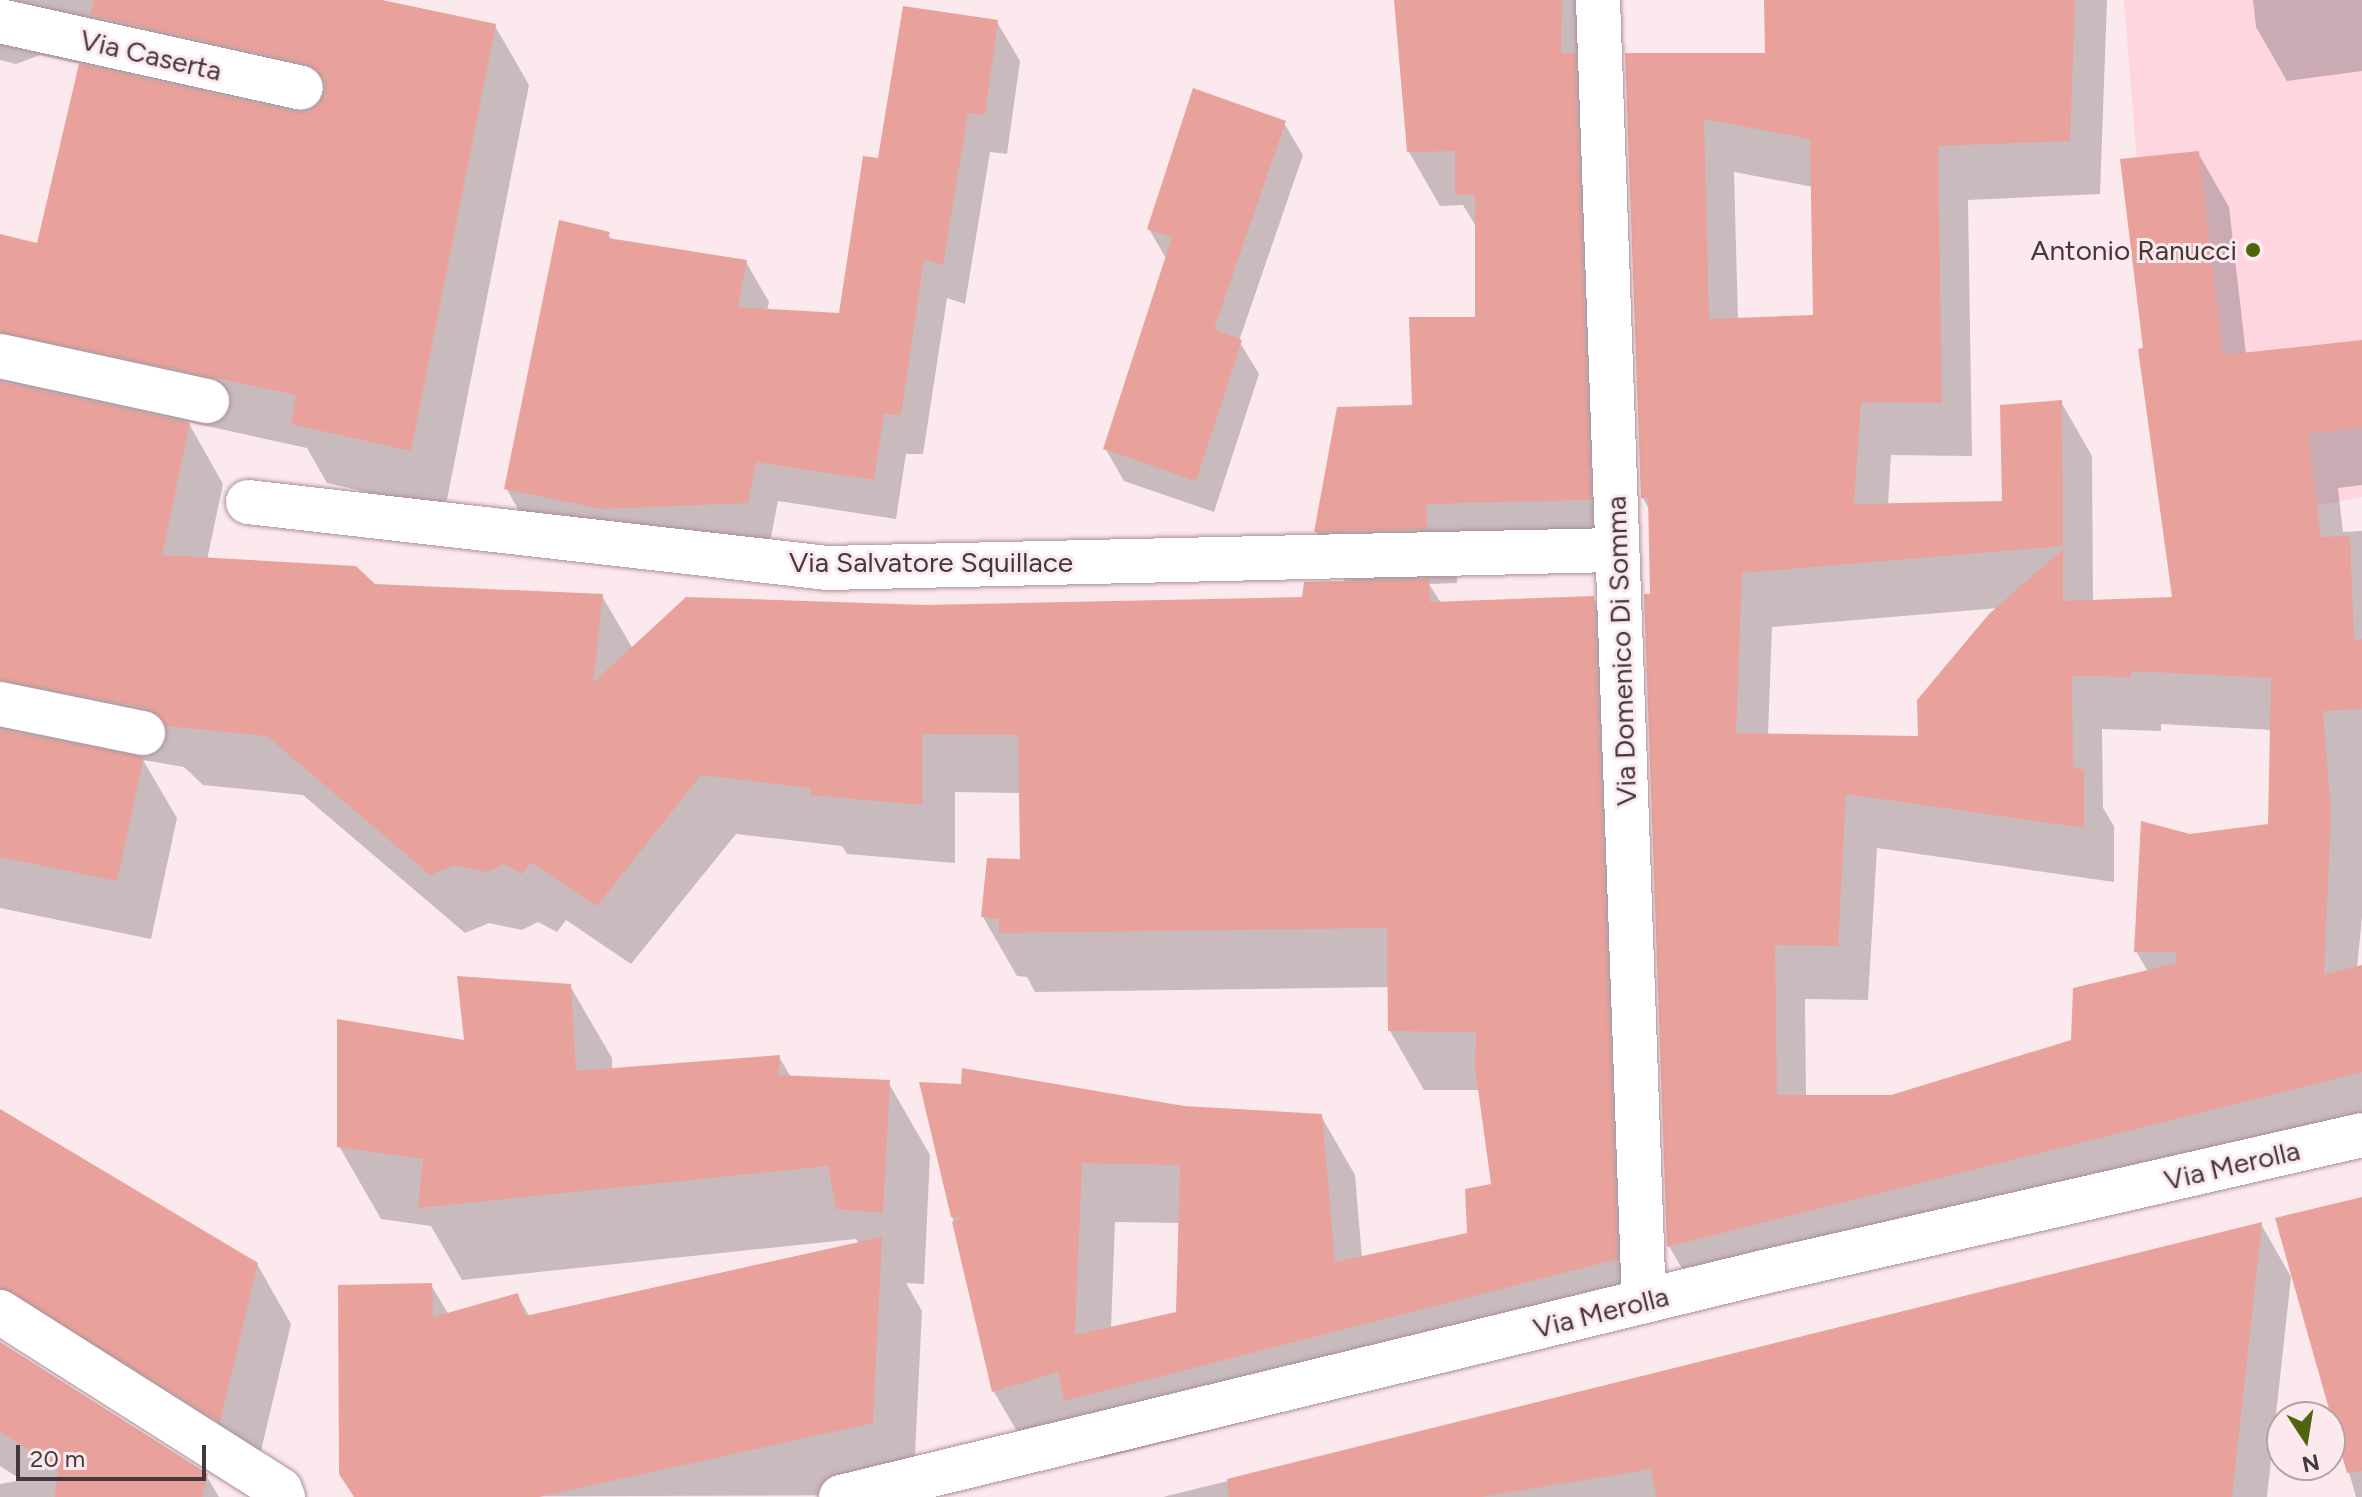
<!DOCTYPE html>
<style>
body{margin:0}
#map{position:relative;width:2362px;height:1497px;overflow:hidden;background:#fce9ee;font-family:Figtree,sans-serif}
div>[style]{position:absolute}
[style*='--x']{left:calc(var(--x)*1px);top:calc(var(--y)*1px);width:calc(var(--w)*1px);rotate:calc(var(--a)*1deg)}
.built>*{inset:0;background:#fed6e0}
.shadow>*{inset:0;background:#0003}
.building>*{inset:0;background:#e9a29b}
.roads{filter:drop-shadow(0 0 2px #ac8f96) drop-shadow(0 0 2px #ac8f96)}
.minor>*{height:44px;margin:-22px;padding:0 22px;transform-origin:22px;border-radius:22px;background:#fff}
.tertiary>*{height:44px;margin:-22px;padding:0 22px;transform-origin:22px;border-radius:22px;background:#fff}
.secondary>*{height:44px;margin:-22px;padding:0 22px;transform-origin:22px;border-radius:22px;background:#fff}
.dots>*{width:22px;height:22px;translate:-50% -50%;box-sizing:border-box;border:4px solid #fce9ee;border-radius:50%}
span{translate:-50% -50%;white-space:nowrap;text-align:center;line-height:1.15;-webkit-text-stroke:6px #fce9ee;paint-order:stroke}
.street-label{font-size:28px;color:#45383b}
.poi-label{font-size:28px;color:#45383b}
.right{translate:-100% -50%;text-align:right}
.north{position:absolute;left:2266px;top:1401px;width:80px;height:80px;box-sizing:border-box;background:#fce9ee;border:2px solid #b3a2a6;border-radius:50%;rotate:168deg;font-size:22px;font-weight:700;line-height:32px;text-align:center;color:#45383b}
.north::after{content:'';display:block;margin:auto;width:28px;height:36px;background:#50640e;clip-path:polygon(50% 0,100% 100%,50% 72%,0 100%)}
.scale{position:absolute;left:16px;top:1445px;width:190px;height:36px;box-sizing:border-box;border:4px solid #45383b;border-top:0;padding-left:10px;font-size:24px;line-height:28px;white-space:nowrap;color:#45383b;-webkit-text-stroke:6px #fce9ee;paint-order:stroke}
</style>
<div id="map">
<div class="built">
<i style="clip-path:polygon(2124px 0,2362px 0,2362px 497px,2167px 535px)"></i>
</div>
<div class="shadow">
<i style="clip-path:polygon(evenodd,0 0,372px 0,495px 26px,529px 85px,445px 510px,327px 483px,307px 448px,188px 422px,223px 484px,207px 560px,375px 586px,602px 596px,633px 649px,926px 607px,1303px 599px,1346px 583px,1316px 532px,1477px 319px,1477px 228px,1463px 205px,1440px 206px,1409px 152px,1398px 0,1592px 0,1621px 553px,1456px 558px,1457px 583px,1429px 584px,1441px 603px,1593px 598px,1627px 657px,1650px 1318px,1100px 1459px,1085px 1433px,1028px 1450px,994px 1392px,952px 1216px,1184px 1108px,1321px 1116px,1355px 1175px,1362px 1258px,1469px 1235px,1493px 1186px,1480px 1090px,1424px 1090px,1390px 1031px,1390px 987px,1035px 992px,1027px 977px,1017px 976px,983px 917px,1022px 861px,1021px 793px,955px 792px,955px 863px,847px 854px,842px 846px,736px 834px,631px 964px,566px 920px,557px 932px,538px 922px,522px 930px,489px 923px,465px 933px,303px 795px,203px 785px,184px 767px,143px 760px,177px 818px,151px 939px,0 908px,0 237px,39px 245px,81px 64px,40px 55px,16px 64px,0 60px,0 0,1115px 1222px,1180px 1223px,1178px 1314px,1111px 1329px,1115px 1222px)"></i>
<i style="clip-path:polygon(evenodd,1766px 0,2107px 0,2100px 194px,1968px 200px,1972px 456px,1891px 455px,1888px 505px,2004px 503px,2061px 402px,2092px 456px,2093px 602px,2174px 599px,2146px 350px,2198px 153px,2229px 207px,2246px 354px,2362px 342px,2362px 485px,2338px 488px,2343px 532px,2362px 531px,2362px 918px,2357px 968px,2362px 967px,2362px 1137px,1700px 1300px,1669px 1246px,1650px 511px,1643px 498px,1627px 55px,1767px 55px,1766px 0,1734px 172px,1813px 187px,1815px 317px,1738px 320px,1734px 172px,1766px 0,1999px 608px,1920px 738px,1768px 735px,1772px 627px,1999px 608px,1766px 0,2161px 724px,2272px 730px,2270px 825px,2190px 836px,2136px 951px,2148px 972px,2073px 1042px,1891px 1097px,1806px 1097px,1805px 999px,1868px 1000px,1877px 848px,2114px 882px,2114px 826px,2103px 808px,2102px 729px,2161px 731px,2161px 724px)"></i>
<i style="clip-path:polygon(2253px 0,2362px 0,2362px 71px,2287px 81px,2256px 27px)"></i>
<i style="clip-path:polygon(997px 22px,1020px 61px,1007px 154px,990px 152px,965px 304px,947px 298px,923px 454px,906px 454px,896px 519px,778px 501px,770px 542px,529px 528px,506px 488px,608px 234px,612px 241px,746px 262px,769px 302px,767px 311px,841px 315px,880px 160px)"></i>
<i style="clip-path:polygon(1284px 123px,1303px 155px,1239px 341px,1259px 374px,1214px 512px,1124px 481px,1105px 448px,1167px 260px,1149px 229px)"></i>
<i style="clip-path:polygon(570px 986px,612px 1058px,612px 1070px,779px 1057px,791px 1077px,888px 1082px,930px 1155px,924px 1284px,906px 1283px,922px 1311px,913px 1495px,355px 1497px,431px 1285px,449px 1315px,517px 1295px,530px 1317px,859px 1244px,856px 1239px,462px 1280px,431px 1226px,381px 1219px,339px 1146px,466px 1043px)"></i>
<i style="clip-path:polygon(0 1111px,257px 1264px,291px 1324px,254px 1480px,0 1306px)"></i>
<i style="clip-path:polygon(2362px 1199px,2362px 1497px,2356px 1497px,2278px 1220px)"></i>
<i style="clip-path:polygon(2261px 1224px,2291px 1277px,2267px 1497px,1163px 1497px)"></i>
<i style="clip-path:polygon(0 1344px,206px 1475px,219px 1497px,0 1497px,0 1484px,22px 1480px,0 1466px)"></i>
</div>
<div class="building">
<i style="clip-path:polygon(94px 0,382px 0,496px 24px,411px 451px,291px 424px,296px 395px,0 332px,0 234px,37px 243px,79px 64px,296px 112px,309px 112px,325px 94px,325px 80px,307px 64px,90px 15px)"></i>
<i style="clip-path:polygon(1394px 0,1562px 0,1561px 53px,1575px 53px,1591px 500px,1426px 504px,1427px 529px,1314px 532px,1337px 407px,1412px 405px,1409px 317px,1475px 317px,1475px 195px,1455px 195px,1455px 151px,1407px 152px)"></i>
<i style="clip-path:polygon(evenodd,1764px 0,2075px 0,2070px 141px,1938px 146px,1942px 403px,1861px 402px,1854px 504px,2002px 501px,2000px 405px,2062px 400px,2063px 546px,1742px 573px,1736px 733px,1918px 736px,1917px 700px,1989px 614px,2063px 549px,2063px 601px,2172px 597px,2138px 349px,2143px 348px,2120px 159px,2199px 151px,2223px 355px,2362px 340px,2362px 427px,2308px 434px,2321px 537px,2350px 536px,2354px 640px,2362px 639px,2362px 709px,2323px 711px,2331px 812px,2324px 975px,2362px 965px,2362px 1072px,1667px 1247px,1644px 594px,1650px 594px,1648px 498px,1641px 498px,1625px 53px,1765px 53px,1764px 0,1704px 119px,1810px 139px,1813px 315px,1709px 319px,1704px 119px,1764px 0,2131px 671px,2271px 678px,2268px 824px,2190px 834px,2141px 821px,2134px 952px,2176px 952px,2177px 963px,2073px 988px,2071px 1040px,1891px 1095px,1777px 1095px,1775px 945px,1838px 946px,1846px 794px,2084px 828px,2084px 770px,2073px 767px,2072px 676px,2131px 677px,2131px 671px)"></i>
<i style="clip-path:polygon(903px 6px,998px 20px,985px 115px,968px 113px,943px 265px,924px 259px,901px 415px,884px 414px,874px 480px,756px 462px,748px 503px,602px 509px,504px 489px,559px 220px,610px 232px,608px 238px,747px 260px,738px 307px,839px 313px,863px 156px,878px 158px)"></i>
<i style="clip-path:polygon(1193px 88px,1286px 121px,1214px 329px,1242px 340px,1196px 481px,1103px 449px,1172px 237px,1147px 229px)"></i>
<i style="clip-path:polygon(evenodd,0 382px,190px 423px,162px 555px,356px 566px,375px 584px,603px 594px,593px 683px,686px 597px,926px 605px,1302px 597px,1304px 582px,1429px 579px,1430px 602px,1594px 596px,1618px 1259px,1064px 1401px,1058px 1372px,992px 1392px,952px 1222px,965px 1218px,951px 1217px,919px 1082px,961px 1084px,962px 1068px,1184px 1106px,1322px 1114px,1335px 1262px,1467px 1233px,1465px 1189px,1491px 1184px,1475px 1067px,1476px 1032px,1388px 1031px,1387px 928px,999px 933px,999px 919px,981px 917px,987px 858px,1020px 859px,1018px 735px,922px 734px,922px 805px,810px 795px,811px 788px,701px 775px,597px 906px,531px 862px,522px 874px,503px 864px,487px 872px,454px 865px,430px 875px,267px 736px,167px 726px,148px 708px,0 680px,0 382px,1082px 1163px,1180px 1165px,1176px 1312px,1075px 1335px,1082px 1163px)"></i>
<i style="clip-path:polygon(0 730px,144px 757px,117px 881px,0 857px)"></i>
<i style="clip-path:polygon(457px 976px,571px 984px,576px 1071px,780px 1055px,778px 1075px,890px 1080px,883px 1213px,836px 1209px,828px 1166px,418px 1208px,423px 1159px,337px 1147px,337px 1019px,464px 1040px)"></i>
<i style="clip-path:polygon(0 1109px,258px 1263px,220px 1422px,0 1287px)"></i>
<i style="clip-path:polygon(2362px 1197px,2362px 1471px,2347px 1473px,2275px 1218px)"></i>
<i style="clip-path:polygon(2262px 1222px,2232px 1497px,1656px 1497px,1651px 1469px,1481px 1497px,1229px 1497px,1227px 1479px)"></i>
<i style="clip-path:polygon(882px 1237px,873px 1423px,539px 1497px,354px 1497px,339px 1474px,338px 1285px,432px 1283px,433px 1317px,518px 1293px,525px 1316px)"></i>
<i style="clip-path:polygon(0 1342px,208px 1474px,202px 1497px,55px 1497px,58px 1468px,0 1432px)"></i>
</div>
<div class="roads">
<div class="minor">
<i style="--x:0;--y:21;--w:308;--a:12.5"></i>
<i style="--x:0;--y:356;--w:212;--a:12.3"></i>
<i style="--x:248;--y:502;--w:583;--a:6.5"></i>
<i style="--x:827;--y:568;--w:790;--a:-1.31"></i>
<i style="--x:0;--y:704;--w:146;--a:11.5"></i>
<i style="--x:0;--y:1312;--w:332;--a:32.4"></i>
<i style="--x:280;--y:1490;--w:8;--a:67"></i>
</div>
<div class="tertiary">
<i style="--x:1598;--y:0;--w:1302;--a:87.98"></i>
</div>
<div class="secondary">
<i style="--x:841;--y:1497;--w:950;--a:-13.7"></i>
<i style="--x:1764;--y:1272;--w:613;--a:-12.9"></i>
</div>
</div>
<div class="dots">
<i style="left:2253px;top:250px;background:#50640e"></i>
</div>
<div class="street-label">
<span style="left:151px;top:55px;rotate:13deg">Via Caserta</span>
<span style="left:931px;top:562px">Via Salvatore Squillace</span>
<span style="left:1621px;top:651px;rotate:-92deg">Via Domenico Di Somma</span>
<span style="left:2232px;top:1165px;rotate:-13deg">Via Merolla</span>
<span style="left:1601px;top:1312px;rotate:-14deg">Via Merolla</span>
</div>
<div class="poi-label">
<span class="right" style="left:2237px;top:250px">Antonio Ranucci</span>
</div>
<div class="north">N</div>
<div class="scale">20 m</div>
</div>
